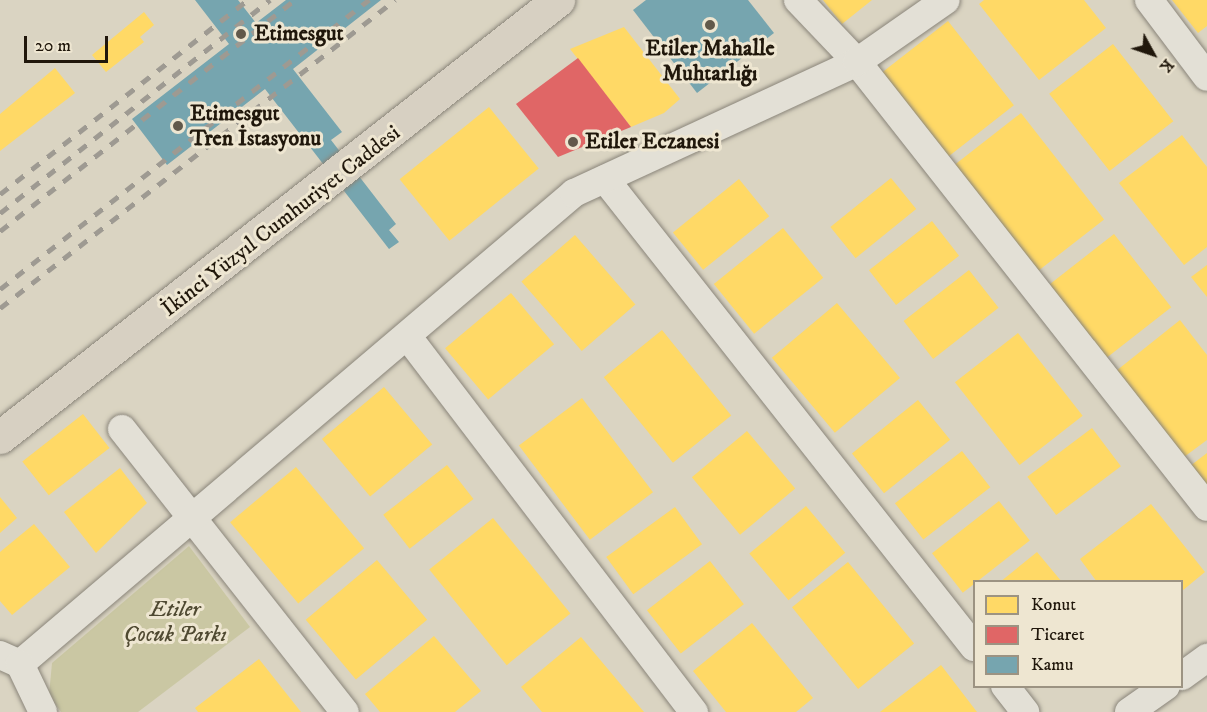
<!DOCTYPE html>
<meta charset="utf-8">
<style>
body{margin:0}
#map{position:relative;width:1207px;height:712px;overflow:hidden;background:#dad4c2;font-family:"IM FELL DW Pica",serif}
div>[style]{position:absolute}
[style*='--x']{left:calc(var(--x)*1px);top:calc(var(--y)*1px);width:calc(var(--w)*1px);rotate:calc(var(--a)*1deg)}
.green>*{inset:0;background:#cac7a3}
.homes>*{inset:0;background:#ffd966;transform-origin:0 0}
.shops>*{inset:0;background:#e06666}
.public>*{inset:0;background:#76a5af}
.roads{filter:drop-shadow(0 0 2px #8a857a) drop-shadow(0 0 2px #8a857a)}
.minor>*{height:28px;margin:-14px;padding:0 14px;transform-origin:14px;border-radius:14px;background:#e3e0d6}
.major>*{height:33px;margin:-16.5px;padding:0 16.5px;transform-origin:16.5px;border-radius:16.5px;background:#d7d0c2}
.rail>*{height:4.5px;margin-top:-2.25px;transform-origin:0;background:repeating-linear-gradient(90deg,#9e9a92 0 10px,transparent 0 20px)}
.dots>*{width:16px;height:16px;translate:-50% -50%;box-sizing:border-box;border:3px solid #eee6d1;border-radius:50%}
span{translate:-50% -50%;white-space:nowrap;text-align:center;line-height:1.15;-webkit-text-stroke:6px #eee6d1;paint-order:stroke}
.poi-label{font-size:22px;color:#20170b;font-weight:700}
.left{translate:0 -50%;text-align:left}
.street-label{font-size:22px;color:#20170b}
.park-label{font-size:22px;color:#4f4931;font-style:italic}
.legend{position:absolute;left:973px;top:580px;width:210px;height:108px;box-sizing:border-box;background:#eee6d1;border:2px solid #9c9382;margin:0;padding:8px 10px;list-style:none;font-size:18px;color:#20170b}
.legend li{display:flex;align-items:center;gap:12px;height:30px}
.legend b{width:30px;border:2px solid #9c9382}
.north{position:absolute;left:1123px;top:24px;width:60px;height:60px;-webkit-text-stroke:4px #eee6d1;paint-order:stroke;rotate:130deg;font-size:16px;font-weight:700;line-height:24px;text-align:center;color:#20170b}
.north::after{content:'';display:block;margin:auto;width:21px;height:27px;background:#20170b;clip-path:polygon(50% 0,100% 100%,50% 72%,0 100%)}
.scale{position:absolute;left:24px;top:36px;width:84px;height:27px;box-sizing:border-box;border:3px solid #20170b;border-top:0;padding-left:8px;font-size:18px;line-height:21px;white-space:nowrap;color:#20170b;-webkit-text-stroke:4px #eee6d1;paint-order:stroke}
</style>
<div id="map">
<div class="green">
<i style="clip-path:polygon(189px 546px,250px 627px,138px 712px,61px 712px,49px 695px,52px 663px)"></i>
</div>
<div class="homes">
<i style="clip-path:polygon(823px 0,872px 0,842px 24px)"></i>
<i style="clip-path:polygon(984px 0,1084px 0,1106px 28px,1039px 80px,979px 4px)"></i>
<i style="clip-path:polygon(1172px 0,1207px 0,1207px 26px,1198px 33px)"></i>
<i style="clip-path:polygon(144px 12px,154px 25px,140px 37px,144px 42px,106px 72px,92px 55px)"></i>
<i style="left:948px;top:21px;width:107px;height:85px;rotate:52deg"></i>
<i style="clip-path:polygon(624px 27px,680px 99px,664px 113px,631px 127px,570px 49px)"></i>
<i style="left:1113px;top:44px;width:98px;height:81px;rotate:52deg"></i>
<i style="clip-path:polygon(55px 68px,75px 93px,0 151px,0 114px)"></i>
<i style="left:489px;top:107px;width:79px;height:115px;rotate:51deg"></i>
<i style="left:1021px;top:113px;width:135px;height:85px;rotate:52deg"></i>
<i style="clip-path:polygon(1182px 135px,1207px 167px,1207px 247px,1184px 265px,1119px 183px)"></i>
<i style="left:891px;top:178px;width:40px;height:78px;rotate:51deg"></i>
<i style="left:739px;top:179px;width:48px;height:85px;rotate:51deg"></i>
<i style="left:932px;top:221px;width:44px;height:80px;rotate:52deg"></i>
<i style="left:783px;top:228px;width:64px;height:89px;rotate:51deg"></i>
<i style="left:1114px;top:234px;width:93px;height:84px;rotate:52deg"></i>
<i style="left:575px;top:235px;width:92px;height:71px;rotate:49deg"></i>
<i style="clip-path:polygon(1207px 265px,1207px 297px,1191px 277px)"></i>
<i style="left:969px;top:270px;width:48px;height:83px;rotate:52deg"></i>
<i style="left:511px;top:293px;width:67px;height:86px;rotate:50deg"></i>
<i style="left:837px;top:303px;width:98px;height:85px;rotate:50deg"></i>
<i style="clip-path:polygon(1180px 320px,1207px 355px,1207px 440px,1184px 457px,1116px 371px)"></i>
<i style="left:662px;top:330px;width:110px;height:75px;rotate:51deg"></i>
<i style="left:1018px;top:333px;width:105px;height:80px;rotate:52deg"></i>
<i style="left:384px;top:387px;width:75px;height:81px;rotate:50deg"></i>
<i style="left:582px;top:398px;width:118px;height:79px;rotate:53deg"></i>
<i style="left:918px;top:400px;width:51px;height:85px;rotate:51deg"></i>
<i style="left:83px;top:414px;width:43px;height:77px;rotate:52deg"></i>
<i style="left:1092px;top:428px;width:48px;height:81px;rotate:53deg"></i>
<i style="left:747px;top:431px;width:75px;height:72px;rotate:50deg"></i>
<i style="left:962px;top:451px;width:46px;height:85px;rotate:52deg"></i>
<i style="clip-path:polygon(1207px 453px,1207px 487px,1190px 466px)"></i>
<i style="left:447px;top:465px;width:43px;height:81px;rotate:52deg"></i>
<i style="left:296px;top:467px;width:106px;height:86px;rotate:50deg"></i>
<i style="clip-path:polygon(120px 468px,147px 503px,96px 553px,64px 512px)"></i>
<i style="clip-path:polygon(0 497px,17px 518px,0 533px)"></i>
<i style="left:999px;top:501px;width:50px;height:85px;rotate:52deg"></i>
<i style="clip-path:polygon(1151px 504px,1205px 572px,1182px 591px,1182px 582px,1097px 582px,1080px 559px)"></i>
<i style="left:806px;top:506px;width:61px;height:74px;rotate:50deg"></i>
<i style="left:675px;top:507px;width:46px;height:85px;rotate:54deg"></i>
<i style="left:493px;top:518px;width:123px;height:82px;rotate:51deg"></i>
<i style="clip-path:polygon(34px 524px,70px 567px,12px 615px,0 601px,0 552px)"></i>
<i style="clip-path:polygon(1037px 552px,1062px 582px,1000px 582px)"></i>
<i style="left:377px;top:560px;width:78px;height:93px;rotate:50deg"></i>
<i style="left:710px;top:561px;width:55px;height:80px;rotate:52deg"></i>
<i style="left:848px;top:562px;width:105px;height:72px;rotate:51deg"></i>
<i style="clip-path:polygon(752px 623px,813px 698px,796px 712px,726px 712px,693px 671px)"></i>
<i style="clip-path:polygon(434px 636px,481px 691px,455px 712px,380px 712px,365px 694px)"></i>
<i style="clip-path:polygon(581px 637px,644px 712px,542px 712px,521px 687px)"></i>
<i style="clip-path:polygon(259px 659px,301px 712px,198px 712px,195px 708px)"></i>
<i style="clip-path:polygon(941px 665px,977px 712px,880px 712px)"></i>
</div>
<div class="shops">
<i style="clip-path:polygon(578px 58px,631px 127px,558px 157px,516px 104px)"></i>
</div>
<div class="public">
<i style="clip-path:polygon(195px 0,238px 0,256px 23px,286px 0,381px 0,293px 69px,342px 132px,331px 140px,396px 224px,389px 230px,399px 242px,389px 249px,265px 89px,167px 165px,132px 119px,229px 44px)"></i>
<i style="clip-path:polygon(646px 0,748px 0,774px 33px,697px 93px,633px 10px)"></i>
</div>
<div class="roads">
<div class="minor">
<i style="--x:798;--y:0;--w:86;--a:46.4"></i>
<i style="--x:857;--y:62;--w:566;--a:51.81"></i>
<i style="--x:1149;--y:0;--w:96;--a:53"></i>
<i style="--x:605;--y:179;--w:596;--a:51.75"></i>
<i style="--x:408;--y:337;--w:472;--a:52.7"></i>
<i style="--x:122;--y:429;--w:360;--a:51.8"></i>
<i style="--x:0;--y:655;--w:22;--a:24"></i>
<i style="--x:20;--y:664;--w:727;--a:-40.37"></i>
<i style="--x:574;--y:193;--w:312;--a:-24.8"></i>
<i style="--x:857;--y:62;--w:108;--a:-34.9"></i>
<i style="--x:20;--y:664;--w:53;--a:64.4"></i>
<i style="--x:1182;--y:676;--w:31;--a:-36"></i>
<i style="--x:1005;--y:686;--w:33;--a:52"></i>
<i style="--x:1129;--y:712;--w:45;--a:-35.1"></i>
</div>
<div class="major">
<i style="--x:0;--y:437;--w:709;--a:-38.07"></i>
</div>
</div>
<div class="rail">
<i style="--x:0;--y:194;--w:314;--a:-38.1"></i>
<i style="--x:0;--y:213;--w:344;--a:-38.3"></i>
<i style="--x:0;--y:231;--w:375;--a:-38.1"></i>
<i style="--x:0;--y:289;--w:469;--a:-38.1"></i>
<i style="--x:0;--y:308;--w:501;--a:-37.95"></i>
</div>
<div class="dots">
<i style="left:710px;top:25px;background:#61594b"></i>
<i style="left:241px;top:34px;background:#61594b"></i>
<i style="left:178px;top:126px;background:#61594b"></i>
<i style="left:573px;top:142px;background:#61594b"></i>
</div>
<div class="poi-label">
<span class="left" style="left:254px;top:34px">Etimesgut</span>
<span style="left:710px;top:61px">Etiler Mahalle<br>Muhtarlığı</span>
<span class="left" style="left:190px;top:126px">Etimesgut<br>Tren İstasyonu</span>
<span class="left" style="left:585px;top:142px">Etiler Eczanesi</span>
</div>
<div class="street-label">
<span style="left:281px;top:221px;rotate:-38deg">İkinci Yüzyıl Cumhuriyet Caddesi</span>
</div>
<div class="park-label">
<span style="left:175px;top:622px">Etiler<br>Çocuk Parkı</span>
</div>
<ul class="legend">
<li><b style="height:16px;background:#ffd966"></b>Konut</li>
<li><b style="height:16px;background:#e06666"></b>Ticaret</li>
<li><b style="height:16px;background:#76a5af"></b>Kamu</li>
</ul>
<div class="north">K</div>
<div class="scale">20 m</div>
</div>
